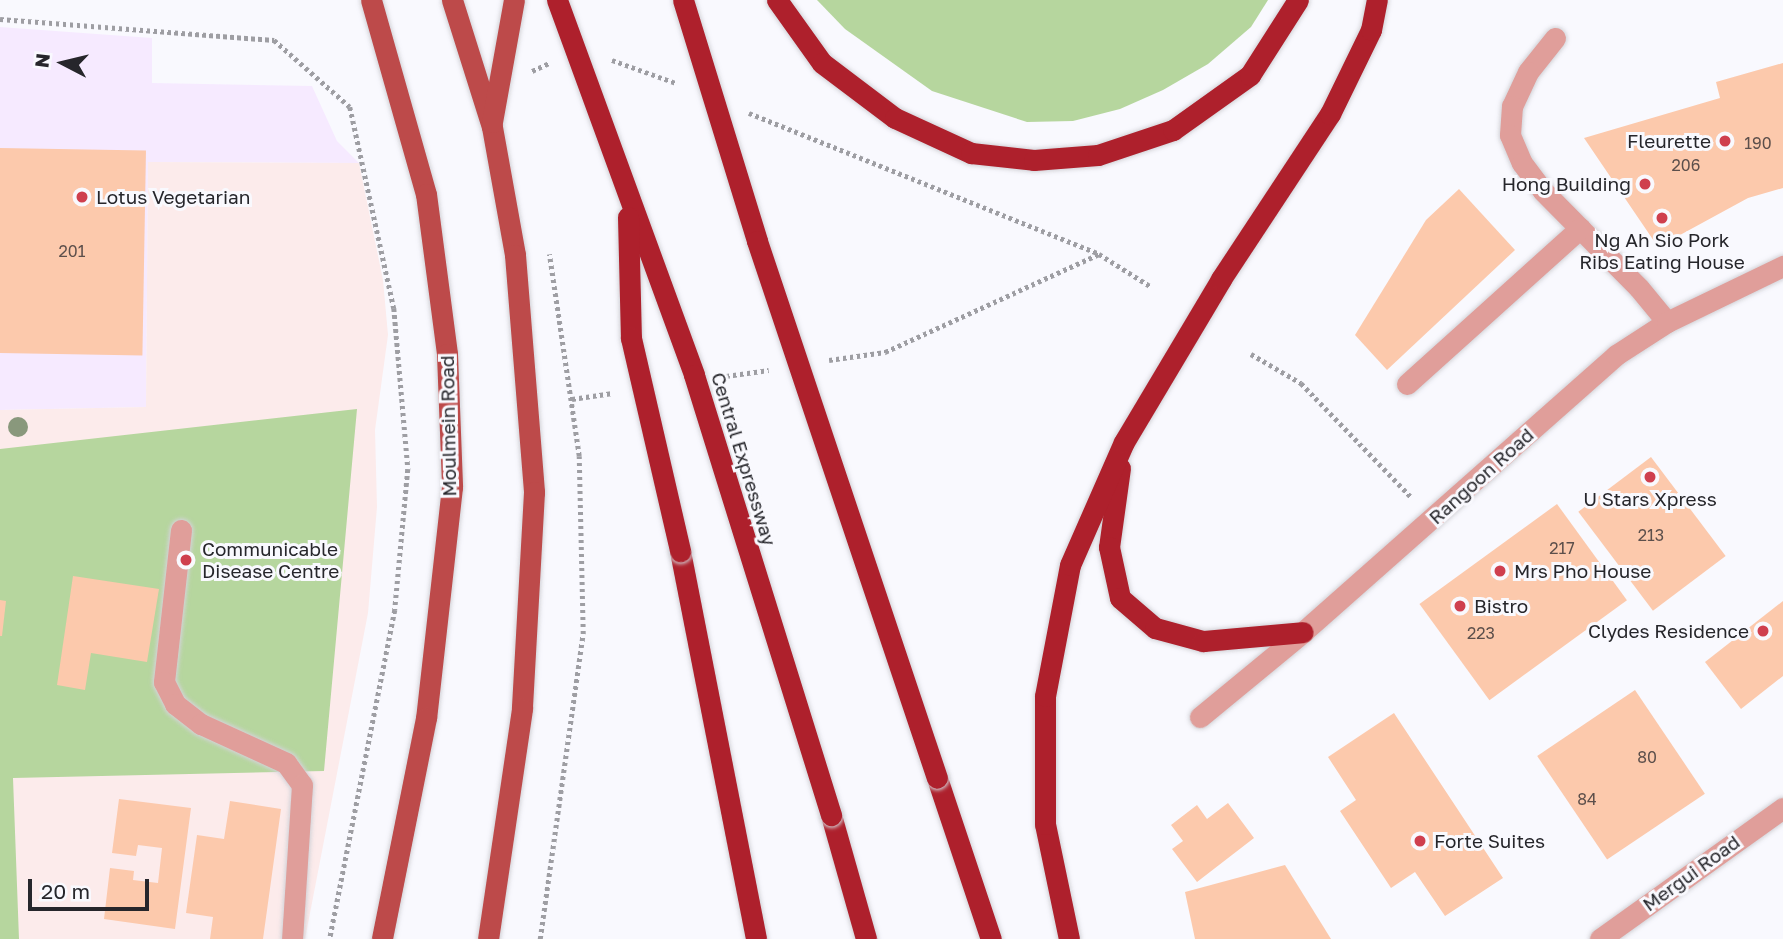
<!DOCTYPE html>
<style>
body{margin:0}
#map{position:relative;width:1783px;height:939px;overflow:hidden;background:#f9f9fe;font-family:"Golos Text",sans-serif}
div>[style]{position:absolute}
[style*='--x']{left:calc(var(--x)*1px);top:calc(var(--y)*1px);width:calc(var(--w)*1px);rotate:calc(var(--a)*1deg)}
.commercial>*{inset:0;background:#f6eaff}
.medical>*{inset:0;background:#fcebeb}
.green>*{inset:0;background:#b6d69e}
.building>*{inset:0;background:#fcc9ac;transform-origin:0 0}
.path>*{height:4.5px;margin-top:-2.25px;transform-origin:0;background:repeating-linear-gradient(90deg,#9e9ea3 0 3.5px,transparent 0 7px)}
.roads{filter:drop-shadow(0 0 2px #d3d3d8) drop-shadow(0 0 2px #d3d3d8)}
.service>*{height:21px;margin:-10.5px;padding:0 10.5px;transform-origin:10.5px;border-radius:10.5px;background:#e09e9a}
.minor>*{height:21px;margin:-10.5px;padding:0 10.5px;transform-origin:10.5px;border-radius:10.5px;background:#e09e9a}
.tertiary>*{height:21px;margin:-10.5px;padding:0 10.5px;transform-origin:10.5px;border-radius:10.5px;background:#e09e9a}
.primary>*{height:21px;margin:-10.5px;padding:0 10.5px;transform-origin:10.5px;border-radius:10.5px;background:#bd4a4a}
.motorway>*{height:21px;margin:-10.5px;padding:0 10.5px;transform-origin:10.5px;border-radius:10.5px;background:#ae202c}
.bridges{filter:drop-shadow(0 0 2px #d3d3d8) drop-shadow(0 0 2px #d3d3d8)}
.motorway-bridge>*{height:21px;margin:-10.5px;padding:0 10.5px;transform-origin:10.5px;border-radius:10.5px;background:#ae202c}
.trees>*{width:20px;height:20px;margin:-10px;border-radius:50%;background:#89987c}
.dots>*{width:19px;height:19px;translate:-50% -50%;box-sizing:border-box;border:4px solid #f9f9fe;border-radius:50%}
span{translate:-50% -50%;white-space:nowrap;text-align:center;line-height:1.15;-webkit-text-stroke:6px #f9f9fe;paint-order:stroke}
.number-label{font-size:16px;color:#5c4f4b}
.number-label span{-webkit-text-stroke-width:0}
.poi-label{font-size:19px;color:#26262b}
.right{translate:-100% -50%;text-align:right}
.left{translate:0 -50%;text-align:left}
.street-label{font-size:19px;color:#26262b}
.north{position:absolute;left:28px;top:28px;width:70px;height:70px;-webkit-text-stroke:5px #f9f9fe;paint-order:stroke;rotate:277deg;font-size:19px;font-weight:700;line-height:28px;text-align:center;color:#26262b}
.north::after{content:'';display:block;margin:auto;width:24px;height:32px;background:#26262b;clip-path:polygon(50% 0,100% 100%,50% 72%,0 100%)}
.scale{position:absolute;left:28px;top:879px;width:121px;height:32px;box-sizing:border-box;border:4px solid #26262b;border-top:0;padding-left:9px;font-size:21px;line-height:24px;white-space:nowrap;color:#26262b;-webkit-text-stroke:5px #f9f9fe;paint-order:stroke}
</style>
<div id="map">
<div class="commercial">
<i style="clip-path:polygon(0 27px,152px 38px,152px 83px,312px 86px,337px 141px,359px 163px,148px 162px,146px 407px,0 410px)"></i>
</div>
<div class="medical">
<i style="clip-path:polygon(148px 162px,359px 163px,383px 280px,388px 335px,375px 430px,377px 507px,368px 613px,305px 939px,0 939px,0 410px,146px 407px)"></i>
</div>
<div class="green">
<i style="clip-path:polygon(817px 0,1268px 0,1251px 27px,1208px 64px,1163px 90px,1120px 109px,1073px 121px,1027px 122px,932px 91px,845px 29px)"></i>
<i style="clip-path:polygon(357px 409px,324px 771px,13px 778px,19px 939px,0 939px,0 449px)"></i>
</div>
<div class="building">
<i style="clip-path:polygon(1783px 63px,1783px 188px,1748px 198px,1658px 247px,1584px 138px,1720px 98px,1716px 82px)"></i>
<i style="left:0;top:148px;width:146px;height:205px;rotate:1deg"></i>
<i style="clip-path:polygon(1459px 189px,1515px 250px,1387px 370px,1355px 335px,1426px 220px)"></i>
<i style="left:1651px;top:457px;width:124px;height:91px;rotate:53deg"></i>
<i style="left:1557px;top:504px;width:119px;height:170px;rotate:54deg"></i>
<i style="clip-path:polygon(73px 576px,159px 589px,147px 662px,91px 653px,85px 690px,57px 685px)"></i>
<i style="clip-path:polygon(0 600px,6px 601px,2px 636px,0 636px)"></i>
<i style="clip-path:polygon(1783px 601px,1783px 676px,1741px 709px,1705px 662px)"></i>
<i style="left:1635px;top:690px;width:125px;height:118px;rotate:56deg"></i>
<i style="clip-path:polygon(1394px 713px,1503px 878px,1445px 916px,1415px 872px,1391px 888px,1340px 811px,1356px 800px,1328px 757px)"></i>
<i style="clip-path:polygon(119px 799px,191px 808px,175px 929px,104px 919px,110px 868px,134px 871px,133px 880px,158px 883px,162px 848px,138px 845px,136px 856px,112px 853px)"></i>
<i style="clip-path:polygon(230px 801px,281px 809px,263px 939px,210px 939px,213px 917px,186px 913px,197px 835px,224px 839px)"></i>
<i style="clip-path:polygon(1228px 803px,1254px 838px,1197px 882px,1172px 849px,1183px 841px,1171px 825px,1197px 805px,1207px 819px)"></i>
<i style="clip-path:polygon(1285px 865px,1331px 939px,1195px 939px,1185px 892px)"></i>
</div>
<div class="path">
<i style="--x:0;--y:19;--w:275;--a:4.4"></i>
<i style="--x:274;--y:40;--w:101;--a:41.4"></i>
<i style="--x:350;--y:107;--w:206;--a:77.7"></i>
<i style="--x:394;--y:308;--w:162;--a:85"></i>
<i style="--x:408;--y:469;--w:142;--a:95.3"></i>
<i style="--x:395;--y:610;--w:335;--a:101.2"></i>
<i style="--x:612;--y:60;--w:68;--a:19.8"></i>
<i style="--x:532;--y:71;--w:19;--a:-25"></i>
<i style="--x:749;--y:113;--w:377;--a:21.9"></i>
<i style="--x:1251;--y:354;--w:58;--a:30.1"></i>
<i style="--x:1301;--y:383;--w:158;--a:46"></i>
<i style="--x:829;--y:360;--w:57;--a:-8.1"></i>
<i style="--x:885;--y:352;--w:235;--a:-24.6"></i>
<i style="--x:1099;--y:254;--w:60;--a:32.1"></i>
<i style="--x:726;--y:376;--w:43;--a:-7.9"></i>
<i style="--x:572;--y:399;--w:41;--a:-8.3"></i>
<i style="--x:540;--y:939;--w:308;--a:-82"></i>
<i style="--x:583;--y:634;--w:178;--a:-91.3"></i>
<i style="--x:579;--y:456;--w:204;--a:-98.4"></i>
</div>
<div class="roads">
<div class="service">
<i style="--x:1555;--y:38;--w:43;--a:128.5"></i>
<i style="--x:1528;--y:72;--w:38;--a:115"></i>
<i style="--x:1512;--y:106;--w:29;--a:94"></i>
<i style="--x:1510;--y:135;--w:30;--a:67"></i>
<i style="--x:1522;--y:163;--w:35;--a:53"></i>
<i style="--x:1543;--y:191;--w:136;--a:45.3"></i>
<i style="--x:1639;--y:288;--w:44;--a:50.5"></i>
<i style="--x:1407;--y:384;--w:233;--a:-42"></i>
<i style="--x:181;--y:530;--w:153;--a:96.4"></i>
<i style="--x:164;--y:682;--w:25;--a:63"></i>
<i style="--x:175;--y:704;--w:33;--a:38"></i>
<i style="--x:201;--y:724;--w:94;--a:24.6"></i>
<i style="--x:286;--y:763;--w:27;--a:54"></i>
<i style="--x:302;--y:785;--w:154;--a:93.7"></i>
<i style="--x:1200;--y:717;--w:134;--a:-39.5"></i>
</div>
<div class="minor">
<i style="--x:1600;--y:939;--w:225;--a:-35.6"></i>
</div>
<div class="tertiary">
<i style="--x:1303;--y:632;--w:418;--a:-41.5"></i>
<i style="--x:1616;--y:355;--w:61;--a:-32.9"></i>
<i style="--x:1667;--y:322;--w:129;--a:-25.8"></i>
</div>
<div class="primary">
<i style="--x:371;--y:0;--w:202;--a:74.2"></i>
<i style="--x:426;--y:194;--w:161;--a:82.5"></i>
<i style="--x:447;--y:354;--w:133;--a:87.8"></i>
<i style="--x:452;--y:487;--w:232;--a:96.4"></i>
<i style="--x:426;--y:718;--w:225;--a:101.3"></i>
<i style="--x:452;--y:0;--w:133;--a:72.5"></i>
<i style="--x:492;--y:127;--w:130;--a:79.8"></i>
<i style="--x:515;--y:255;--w:238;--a:85.4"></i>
<i style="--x:534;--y:492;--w:217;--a:93.2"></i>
<i style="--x:522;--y:709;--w:232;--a:98.4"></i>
<i style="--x:492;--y:122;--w:124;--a:-79.8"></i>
</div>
<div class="motorway">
<i style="--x:777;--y:0;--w:77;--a:54.5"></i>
<i style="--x:822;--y:63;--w:91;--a:37"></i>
<i style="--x:895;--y:118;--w:84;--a:24.7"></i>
<i style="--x:971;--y:153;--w:63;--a:6.3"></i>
<i style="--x:1034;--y:160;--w:64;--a:-4.5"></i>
<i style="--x:1098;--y:155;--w:79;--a:-18.4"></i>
<i style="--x:1173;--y:130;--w:95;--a:-35.5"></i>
<i style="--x:1250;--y:75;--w:89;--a:-57.4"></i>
<i style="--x:1120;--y:468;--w:80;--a:97.9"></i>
<i style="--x:1109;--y:547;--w:52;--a:77.8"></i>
<i style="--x:1120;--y:598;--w:46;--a:40.6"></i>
<i style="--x:1155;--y:628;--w:50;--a:15.2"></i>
<i style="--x:1203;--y:641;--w:100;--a:-5.1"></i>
<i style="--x:680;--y:551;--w:395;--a:78.9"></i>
<i style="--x:937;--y:778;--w:170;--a:71.5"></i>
<i style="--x:831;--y:815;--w:129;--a:74.2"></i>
<i style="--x:1069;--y:939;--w:117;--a:-101.8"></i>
<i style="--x:1045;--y:824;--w:128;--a:-90"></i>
<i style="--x:1045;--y:696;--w:133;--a:-79.2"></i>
<i style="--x:1070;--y:565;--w:134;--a:-66.3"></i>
<i style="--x:1124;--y:442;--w:190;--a:-59.2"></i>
<i style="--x:1221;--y:279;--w:198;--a:-56.6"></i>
<i style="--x:1330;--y:114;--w:93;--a:-64"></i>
<i style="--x:1371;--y:30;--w:31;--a:-79"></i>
</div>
</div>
<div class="bridges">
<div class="motorway-bridge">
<i style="--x:557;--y:0;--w:399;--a:69.9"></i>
<i style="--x:694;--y:375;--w:461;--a:72.7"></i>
<i style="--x:683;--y:0;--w:252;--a:72.9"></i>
<i style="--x:757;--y:241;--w:566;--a:71.47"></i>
<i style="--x:628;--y:217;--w:121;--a:88.6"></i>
<i style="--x:631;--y:338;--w:219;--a:77"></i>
</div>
</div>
<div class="trees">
<i style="left:18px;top:427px"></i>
</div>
<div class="dots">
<i style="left:1725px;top:141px;background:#cf3f4e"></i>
<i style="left:1645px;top:184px;background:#cf3f4e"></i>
<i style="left:82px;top:197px;background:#cf3f4e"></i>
<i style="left:1662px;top:218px;background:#cf3f4e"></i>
<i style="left:1650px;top:477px;background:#cf3f4e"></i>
<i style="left:186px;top:560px;background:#cf3f4e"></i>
<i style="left:1500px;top:571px;background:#cf3f4e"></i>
<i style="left:1460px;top:606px;background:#cf3f4e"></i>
<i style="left:1763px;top:631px;background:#cf3f4e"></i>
<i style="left:1420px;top:841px;background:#cf3f4e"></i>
</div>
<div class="number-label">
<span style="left:1758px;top:143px">190</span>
<span style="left:1686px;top:165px">206</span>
<span style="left:72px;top:251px">201</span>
<span style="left:1651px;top:535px">213</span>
<span style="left:1562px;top:548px">217</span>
<span style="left:1481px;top:633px">223</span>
<span style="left:1647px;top:757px">80</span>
<span style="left:1587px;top:799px">84</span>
</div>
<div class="poi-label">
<span class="right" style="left:1711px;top:141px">Fleurette</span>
<span class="right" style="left:1631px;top:184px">Hong Building</span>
<span class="left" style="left:96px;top:197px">Lotus Vegetarian</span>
<span style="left:1662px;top:251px">Ng Ah Sio Pork<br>Ribs Eating House</span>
<span style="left:1650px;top:499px">U Stars Xpress</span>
<span class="left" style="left:202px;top:560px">Communicable<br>Disease Centre</span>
<span class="left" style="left:1514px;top:571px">Mrs Pho House</span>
<span class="left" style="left:1474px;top:606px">Bistro</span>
<span class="right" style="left:1749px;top:631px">Clydes Residence</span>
<span class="left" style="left:1434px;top:841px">Forte Suites</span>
</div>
<div class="street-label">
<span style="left:448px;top:426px;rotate:-91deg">Moulmein Road</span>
<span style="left:744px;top:459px;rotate:73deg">Central Expressway</span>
<span style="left:1481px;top:476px;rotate:-42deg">Rangoon Road</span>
<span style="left:1691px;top:873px;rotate:-36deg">Mergui Road</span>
</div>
<div class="north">N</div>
<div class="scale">20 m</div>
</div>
